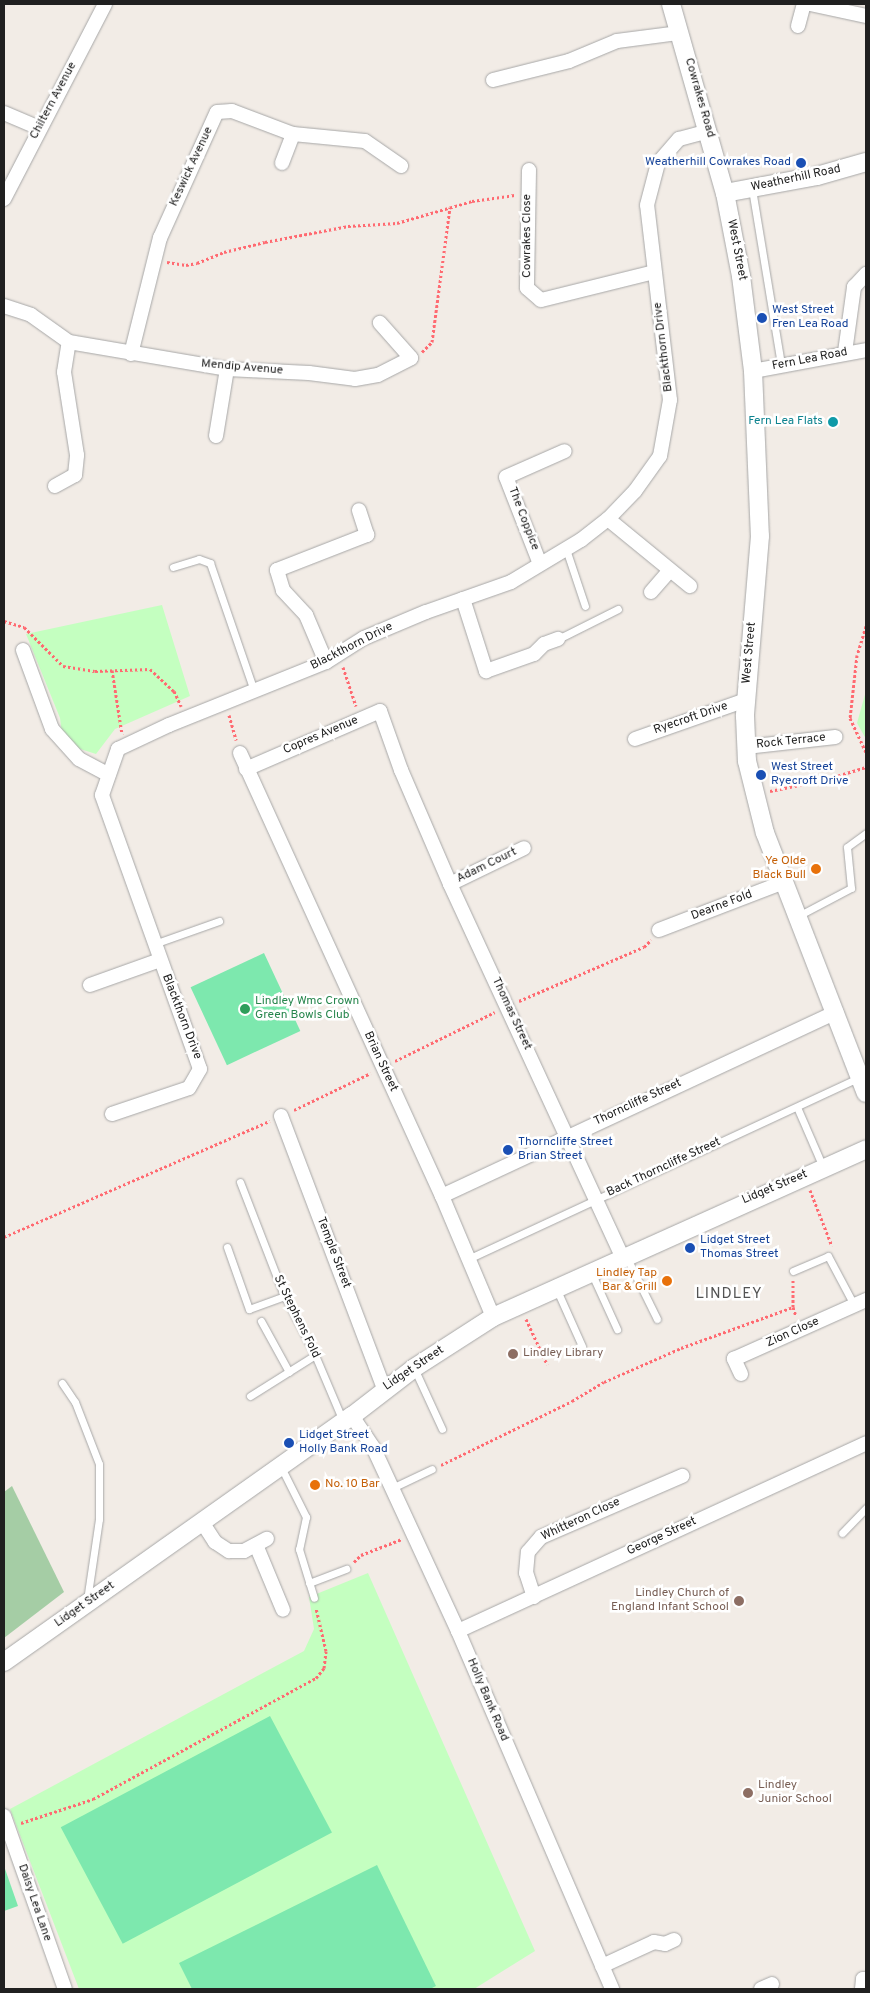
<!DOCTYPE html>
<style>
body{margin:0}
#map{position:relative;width:870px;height:1993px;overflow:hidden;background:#f2ece6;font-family:Overpass,sans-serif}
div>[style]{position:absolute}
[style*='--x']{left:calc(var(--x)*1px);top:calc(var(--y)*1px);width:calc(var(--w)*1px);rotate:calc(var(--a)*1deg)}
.cemetery>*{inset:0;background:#a5cda5}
.park>*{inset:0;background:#c4ffc0}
.pitch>*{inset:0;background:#7de8ae;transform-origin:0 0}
.path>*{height:3px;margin-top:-1.5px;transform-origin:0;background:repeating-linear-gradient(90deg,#ff6a71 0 2.5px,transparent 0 5px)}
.roads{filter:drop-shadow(0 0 1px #a7a7a7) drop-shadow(0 0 1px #a7a7a7)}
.service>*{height:7px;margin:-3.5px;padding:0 3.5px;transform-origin:3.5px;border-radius:3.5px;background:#fff}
.minor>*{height:14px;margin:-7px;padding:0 7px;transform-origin:7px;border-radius:7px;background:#fff}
.tertiary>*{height:18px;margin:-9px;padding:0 9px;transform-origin:9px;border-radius:9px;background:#fff}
.dots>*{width:14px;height:14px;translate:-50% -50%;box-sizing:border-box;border:2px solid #fff;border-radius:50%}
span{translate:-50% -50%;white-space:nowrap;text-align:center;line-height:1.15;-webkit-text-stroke:5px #fff;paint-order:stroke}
.street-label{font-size:12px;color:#202020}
.transit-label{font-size:12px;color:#164399}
.right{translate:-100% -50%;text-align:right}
.left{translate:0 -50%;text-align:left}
.culture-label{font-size:12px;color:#0d838f}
.food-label{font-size:12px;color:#c56008}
.leisure-label{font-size:12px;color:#27864d}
.education-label{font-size:12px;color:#785e54}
.quarter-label{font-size:15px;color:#535353;letter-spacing:1px}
.frame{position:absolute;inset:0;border:5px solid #202020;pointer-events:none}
</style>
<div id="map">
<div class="cemetery">
<i style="clip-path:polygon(12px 1486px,64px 1592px,4px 1638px,4px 1492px)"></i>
</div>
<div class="park">
<i style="clip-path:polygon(162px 605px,190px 696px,115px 729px,96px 754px,77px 748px,62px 734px,60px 718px,26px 634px)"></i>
<i style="clip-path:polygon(866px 691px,866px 739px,857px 723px)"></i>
<i style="clip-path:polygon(368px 1573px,535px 1951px,474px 1989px,79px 1989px,10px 1809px,304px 1651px,314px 1629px,309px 1597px)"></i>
</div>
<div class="pitch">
<i style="left:264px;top:953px;width:86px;height:81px;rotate:65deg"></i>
<i style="left:270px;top:1716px;width:132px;height:237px;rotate:62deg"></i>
<i style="clip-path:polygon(377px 1865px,436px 1986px,430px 1989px,192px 1989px,179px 1963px)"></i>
<i style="clip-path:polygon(4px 1866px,18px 1906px,4px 1911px)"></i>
</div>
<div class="path">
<i style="--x:167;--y:262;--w:19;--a:9"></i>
<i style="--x:186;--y:265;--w:11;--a:-10"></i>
<i style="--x:197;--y:263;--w:29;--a:-22"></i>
<i style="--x:224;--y:252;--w:42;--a:-13.7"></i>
<i style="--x:265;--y:242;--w:85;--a:-10.9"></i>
<i style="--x:348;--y:226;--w:49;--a:-3.5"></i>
<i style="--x:397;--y:223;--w:78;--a:-16.3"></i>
<i style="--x:472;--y:201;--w:43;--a:-7.9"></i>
<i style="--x:422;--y:352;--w:14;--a:-45"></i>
<i style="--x:432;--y:342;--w:136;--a:-82.4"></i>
<i style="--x:4;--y:621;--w:21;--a:17"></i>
<i style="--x:24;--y:627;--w:55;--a:45"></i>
<i style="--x:63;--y:666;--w:32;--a:9"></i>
<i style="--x:95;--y:671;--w:55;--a:-2.1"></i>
<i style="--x:150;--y:669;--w:33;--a:43"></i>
<i style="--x:174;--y:691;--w:17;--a:65"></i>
<i style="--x:866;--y:626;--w:30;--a:107"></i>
<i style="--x:857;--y:655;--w:63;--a:96.3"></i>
<i style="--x:850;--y:718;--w:38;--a:65"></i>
<i style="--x:343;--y:667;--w:41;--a:71.6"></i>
<i style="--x:112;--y:670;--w:65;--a:81.1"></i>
<i style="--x:229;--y:715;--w:26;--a:74"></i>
<i style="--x:770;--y:791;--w:55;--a:-11.5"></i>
<i style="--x:824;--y:780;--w:44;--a:-17.2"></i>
<i style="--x:519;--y:1001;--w:136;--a:-23.4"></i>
<i style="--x:644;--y:947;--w:10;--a:-45"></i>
<i style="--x:395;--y:1061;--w:111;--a:-26.1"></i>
<i style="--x:294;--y:1110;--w:85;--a:-25.7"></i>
<i style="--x:810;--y:1190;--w:60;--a:68.6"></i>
<i style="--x:4;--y:1237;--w:290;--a:-23.6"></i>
<i style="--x:793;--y:1280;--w:27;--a:90"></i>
<i style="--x:526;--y:1319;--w:50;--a:65"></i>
<i style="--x:441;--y:1465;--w:146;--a:-26"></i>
<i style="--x:572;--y:1401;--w:37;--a:-31"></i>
<i style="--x:604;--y:1382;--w:84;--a:-23.8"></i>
<i style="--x:681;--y:1348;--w:119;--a:-20.1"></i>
<i style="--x:793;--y:1307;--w:9;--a:72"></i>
<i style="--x:354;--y:1562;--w:10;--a:-45"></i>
<i style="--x:361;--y:1555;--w:44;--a:-21.3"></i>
<i style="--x:21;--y:1823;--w:76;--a:-18.4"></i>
<i style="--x:93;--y:1799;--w:254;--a:-28.5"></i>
<i style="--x:316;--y:1678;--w:13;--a:-51"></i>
<i style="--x:324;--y:1668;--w:17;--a:-83"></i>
<i style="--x:326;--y:1651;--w:44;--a:-103.1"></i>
</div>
<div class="roads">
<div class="service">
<i style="--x:752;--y:189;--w:178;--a:80.6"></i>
<i style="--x:566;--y:549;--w:60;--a:71.6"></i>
<i style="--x:173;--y:567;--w:27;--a:-17"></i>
<i style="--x:199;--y:559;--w:12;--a:20"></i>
<i style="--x:210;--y:563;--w:135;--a:71"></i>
<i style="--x:558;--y:639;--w:67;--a:-26.6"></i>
<i style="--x:798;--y:916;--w:60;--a:-27.8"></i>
<i style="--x:851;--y:888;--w:41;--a:-95.6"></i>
<i style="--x:847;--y:847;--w:24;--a:-36"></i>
<i style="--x:154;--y:944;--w:69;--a:-19.5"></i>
<i style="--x:797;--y:1107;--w:65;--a:66.6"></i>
<i style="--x:240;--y:1182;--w:119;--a:68.8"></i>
<i style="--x:283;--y:1293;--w:70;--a:62.7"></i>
<i style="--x:315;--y:1355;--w:72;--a:67"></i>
<i style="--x:227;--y:1247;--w:66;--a:70.5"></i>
<i style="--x:249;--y:1309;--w:38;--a:-20"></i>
<i style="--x:627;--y:1258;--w:68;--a:63.8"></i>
<i style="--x:468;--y:1259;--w:432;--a:-24.9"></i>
<i style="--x:793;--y:1271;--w:38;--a:-23"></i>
<i style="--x:828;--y:1256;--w:55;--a:62"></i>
<i style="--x:591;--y:1272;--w:63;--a:65.5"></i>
<i style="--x:556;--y:1288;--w:64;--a:65.9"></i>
<i style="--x:261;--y:1321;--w:58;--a:61.2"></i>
<i style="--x:414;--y:1368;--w:67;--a:65.3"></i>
<i style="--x:62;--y:1383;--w:23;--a:56"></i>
<i style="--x:75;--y:1402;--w:66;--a:68.8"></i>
<i style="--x:99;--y:1464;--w:55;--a:90"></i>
<i style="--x:99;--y:1519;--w:82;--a:98.4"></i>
<i style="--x:250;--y:1396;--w:77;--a:-32.2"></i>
<i style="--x:281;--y:1467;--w:56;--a:63.4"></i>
<i style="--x:306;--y:1517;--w:33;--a:102"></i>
<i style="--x:299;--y:1549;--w:51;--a:73"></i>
<i style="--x:392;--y:1488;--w:44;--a:-25.4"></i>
<i style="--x:842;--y:1533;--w:35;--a:-46"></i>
<i style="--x:309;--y:1583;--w:40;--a:-21"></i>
</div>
<div class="minor">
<i style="--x:810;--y:4;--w:57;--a:12.1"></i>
<i style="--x:798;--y:26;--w:23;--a:-75"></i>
<i style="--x:493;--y:80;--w:78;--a:-14"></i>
<i style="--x:569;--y:61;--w:52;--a:-22.6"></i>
<i style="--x:617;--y:41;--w:63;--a:-7.4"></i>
<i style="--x:4;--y:113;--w:39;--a:23"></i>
<i style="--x:282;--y:163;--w:31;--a:-69"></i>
<i style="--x:529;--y:170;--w:118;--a:91"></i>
<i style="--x:527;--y:288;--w:18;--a:41"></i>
<i style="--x:541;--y:300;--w:116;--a:-13.9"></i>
<i style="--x:4;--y:199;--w:220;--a:-62.6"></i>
<i style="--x:4;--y:306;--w:28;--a:18"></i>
<i style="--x:31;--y:315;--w:47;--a:35.4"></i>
<i style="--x:69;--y:342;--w:160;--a:9.7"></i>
<i style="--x:227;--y:369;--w:82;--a:2.8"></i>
<i style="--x:309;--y:373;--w:46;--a:7.4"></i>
<i style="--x:355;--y:379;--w:23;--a:-10"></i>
<i style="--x:378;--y:375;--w:37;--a:-27"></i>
<i style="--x:411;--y:358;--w:47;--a:-131.5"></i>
<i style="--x:845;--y:352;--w:66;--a:-82.1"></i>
<i style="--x:854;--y:287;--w:18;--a:-47"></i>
<i style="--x:131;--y:354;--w:120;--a:-76"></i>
<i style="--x:160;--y:238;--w:138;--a:-65.7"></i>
<i style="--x:217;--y:112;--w:15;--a:-4"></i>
<i style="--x:232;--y:111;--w:65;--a:20.7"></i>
<i style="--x:293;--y:134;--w:72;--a:5.6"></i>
<i style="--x:365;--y:141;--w:44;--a:34.8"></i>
<i style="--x:753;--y:371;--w:115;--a:-10.5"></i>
<i style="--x:216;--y:436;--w:68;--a:-80.7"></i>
<i style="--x:55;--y:486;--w:23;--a:-29"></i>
<i style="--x:75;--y:475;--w:20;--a:-84"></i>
<i style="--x:77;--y:455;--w:84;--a:-98.9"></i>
<i style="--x:64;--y:372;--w:30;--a:-81"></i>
<i style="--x:608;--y:519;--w:106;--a:39.3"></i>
<i style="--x:540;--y:564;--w:93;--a:-111.3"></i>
<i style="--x:506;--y:477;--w:64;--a:-23.8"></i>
<i style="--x:651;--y:592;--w:28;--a:-49"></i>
<i style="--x:463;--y:599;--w:76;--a:72.3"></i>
<i style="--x:486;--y:671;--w:51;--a:-19.5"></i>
<i style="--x:534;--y:654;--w:14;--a:-45"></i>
<i style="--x:544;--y:644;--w:15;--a:-20"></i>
<i style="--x:23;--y:650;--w:84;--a:69.8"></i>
<i style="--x:52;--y:729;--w:40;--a:48"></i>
<i style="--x:79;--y:759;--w:32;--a:28"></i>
<i style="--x:326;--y:662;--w:51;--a:-113.1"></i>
<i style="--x:306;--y:615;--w:34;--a:-133"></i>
<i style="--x:283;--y:590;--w:21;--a:-107"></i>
<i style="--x:277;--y:570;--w:97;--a:-21.3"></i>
<i style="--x:367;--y:535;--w:26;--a:-108"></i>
<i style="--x:635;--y:739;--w:118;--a:-19.4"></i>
<i style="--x:746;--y:747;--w:90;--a:-6.4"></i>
<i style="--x:240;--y:753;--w:487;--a:65.5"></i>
<i style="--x:442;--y:1196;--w:131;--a:67.1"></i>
<i style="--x:246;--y:769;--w:146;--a:-23.4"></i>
<i style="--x:380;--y:711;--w:63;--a:70.4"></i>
<i style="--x:401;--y:770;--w:124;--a:66.7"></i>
<i style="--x:450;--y:884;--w:411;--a:65.2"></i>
<i style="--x:450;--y:884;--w:82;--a:-25.9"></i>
<i style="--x:659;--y:930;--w:134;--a:-21"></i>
<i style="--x:90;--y:985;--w:74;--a:-19.7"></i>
<i style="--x:112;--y:1114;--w:81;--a:-18.7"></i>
<i style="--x:189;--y:1088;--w:22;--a:-60"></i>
<i style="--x:200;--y:1069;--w:291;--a:-109.7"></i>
<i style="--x:102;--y:795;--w:49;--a:-70.8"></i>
<i style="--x:118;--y:749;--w:56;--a:-25.2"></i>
<i style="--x:169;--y:725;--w:169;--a:-21.9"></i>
<i style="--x:326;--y:662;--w:45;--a:-32.3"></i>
<i style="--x:364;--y:638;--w:67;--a:-22.8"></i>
<i style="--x:426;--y:612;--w:90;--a:-19.4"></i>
<i style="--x:511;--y:582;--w:82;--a:-31"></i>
<i style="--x:581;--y:540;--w:34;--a:-38"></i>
<i style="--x:608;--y:519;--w:39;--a:-46"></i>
<i style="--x:635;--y:491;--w:43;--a:-54.5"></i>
<i style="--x:660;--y:456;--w:57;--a:-79.9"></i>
<i style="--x:670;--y:400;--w:196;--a:-96.7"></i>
<i style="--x:647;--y:205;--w:43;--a:-75.3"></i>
<i style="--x:658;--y:163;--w:32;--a:-49"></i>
<i style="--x:679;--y:139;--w:31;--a:-15"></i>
<i style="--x:281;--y:1116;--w:292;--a:69.3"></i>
<i style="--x:442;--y:1196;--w:435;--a:-25"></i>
<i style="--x:741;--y:1374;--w:17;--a:-115"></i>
<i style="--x:734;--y:1359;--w:145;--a:-24.1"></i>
<i style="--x:352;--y:1416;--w:37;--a:56"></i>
<i style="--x:373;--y:1447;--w:203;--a:65.2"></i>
<i style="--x:458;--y:1631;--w:390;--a:66.7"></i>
<i style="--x:202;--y:1522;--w:24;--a:57"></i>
<i style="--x:215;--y:1542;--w:17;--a:33"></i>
<i style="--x:229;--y:1551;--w:15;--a:0"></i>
<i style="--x:244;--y:1551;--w:26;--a:-28"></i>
<i style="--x:256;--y:1545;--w:70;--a:67.4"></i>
<i style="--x:534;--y:1597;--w:25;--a:-108"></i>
<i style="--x:526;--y:1573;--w:21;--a:-85"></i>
<i style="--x:528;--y:1552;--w:20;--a:-49"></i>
<i style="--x:541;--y:1537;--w:154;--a:-23.4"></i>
<i style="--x:458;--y:1631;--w:449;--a:-24.7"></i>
<i style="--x:4;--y:1816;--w:183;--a:70.6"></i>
<i style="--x:602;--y:1966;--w:57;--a:-24.8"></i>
<i style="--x:654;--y:1942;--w:11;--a:10"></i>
<i style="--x:665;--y:1944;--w:10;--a:-24"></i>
<i style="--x:761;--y:1989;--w:12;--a:-24"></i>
<i style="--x:862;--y:1989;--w:10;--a:-84"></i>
<i style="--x:863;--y:1979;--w:3;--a:0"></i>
</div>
<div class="tertiary">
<i style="--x:671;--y:4;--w:197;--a:74.1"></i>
<i style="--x:725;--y:193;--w:85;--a:79.1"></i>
<i style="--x:741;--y:276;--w:96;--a:82.8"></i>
<i style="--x:753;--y:371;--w:165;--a:87.6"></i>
<i style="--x:760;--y:536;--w:181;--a:94.8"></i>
<i style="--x:745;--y:716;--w:45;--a:87.5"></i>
<i style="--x:747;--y:761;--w:74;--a:76"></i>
<i style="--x:765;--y:833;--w:279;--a:68.8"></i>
<i style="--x:725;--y:193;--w:94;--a:-10.5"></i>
<i style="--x:817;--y:176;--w:51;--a:-15.9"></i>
<i style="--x:4;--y:1662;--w:426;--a:-35.3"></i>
<i style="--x:352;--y:1416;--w:78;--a:-37.7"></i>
<i style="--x:414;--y:1368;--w:94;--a:-32.8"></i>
<i style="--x:493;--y:1317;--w:409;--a:-24.2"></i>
</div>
</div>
<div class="dots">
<i style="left:801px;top:163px;background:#1a4fb4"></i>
<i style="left:762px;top:318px;background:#1a4fb4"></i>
<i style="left:833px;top:422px;background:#0f9aa8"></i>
<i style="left:761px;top:775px;background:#1a4fb4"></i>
<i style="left:816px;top:869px;background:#e8710a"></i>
<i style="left:245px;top:1009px;background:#2e9e5b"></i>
<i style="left:508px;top:1150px;background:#1a4fb4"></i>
<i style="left:690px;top:1248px;background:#1a4fb4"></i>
<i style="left:667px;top:1281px;background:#e8710a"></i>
<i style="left:513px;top:1354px;background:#8d6e63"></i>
<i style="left:289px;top:1443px;background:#1a4fb4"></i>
<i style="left:315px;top:1485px;background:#e8710a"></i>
<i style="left:739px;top:1601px;background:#8d6e63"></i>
<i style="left:748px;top:1793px;background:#8d6e63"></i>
</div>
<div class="street-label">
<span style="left:699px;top:98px;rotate:74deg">Cowrakes Road</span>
<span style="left:54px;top:101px;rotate:-62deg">Chiltern Avenue</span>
<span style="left:192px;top:167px;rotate:-65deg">Keswick Avenue</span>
<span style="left:796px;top:179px;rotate:-12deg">Weatherhill Road</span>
<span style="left:528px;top:236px;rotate:-90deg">Cowrakes Close</span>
<span style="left:736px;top:250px;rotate:79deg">West Street</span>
<span style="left:664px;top:347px;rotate:-97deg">Blackthorn Drive</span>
<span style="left:810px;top:360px;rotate:-11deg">Fern Lea Road</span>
<span style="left:242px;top:368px;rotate:5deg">Mendip Avenue</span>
<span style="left:523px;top:519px;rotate:69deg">The Coppice</span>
<span style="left:352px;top:647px;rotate:-27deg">Blackthorn Drive</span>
<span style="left:750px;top:653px;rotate:-85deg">West Street</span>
<span style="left:691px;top:719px;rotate:-19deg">Ryecroft Drive</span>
<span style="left:321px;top:736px;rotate:-23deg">Copres Avenue</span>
<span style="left:791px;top:742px;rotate:-6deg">Rock Terrace</span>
<span style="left:487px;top:866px;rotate:-26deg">Adam Court</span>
<span style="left:722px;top:906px;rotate:-21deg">Dearne Fold</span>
<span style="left:511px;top:1014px;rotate:65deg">Thomas Street</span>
<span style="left:181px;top:1017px;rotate:69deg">Blackthorn Drive</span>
<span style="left:380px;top:1062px;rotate:65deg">Brian Street</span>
<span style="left:638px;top:1103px;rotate:-25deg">Thorncliffe Street</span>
<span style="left:664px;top:1168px;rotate:-25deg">Back Thorncliffe Street</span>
<span style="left:775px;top:1188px;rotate:-23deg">Lidget Street</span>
<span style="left:333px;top:1253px;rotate:69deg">Temple Street</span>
<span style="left:296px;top:1317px;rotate:64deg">St Stephens Fold</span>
<span style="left:793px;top:1333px;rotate:-24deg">Zion Close</span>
<span style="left:414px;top:1369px;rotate:-34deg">Lidget Street</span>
<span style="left:581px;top:1520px;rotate:-25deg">Whitteron Close</span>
<span style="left:662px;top:1537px;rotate:-25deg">George Street</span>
<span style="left:85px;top:1605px;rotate:-35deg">Lidget Street</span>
<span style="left:487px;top:1700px;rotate:67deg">Holly Bank Road</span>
<span style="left:34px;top:1903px;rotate:71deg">Daisy Lea Lane</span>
</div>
<div class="transit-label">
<span class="right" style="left:791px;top:163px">Weatherhill Cowrakes Road</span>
<span class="left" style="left:772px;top:318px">West Street<br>Fren Lea Road</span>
<span class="left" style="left:771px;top:775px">West Street<br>Ryecroft Drive</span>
<span class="left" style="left:518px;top:1150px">Thorncliffe Street<br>Brian Street</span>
<span class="left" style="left:700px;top:1248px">Lidget Street<br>Thomas Street</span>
<span class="left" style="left:299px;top:1443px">Lidget Street<br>Holly Bank Road</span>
</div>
<div class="culture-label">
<span class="right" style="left:823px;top:422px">Fern Lea Flats</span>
</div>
<div class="food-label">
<span class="right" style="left:806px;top:869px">Ye Olde<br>Black Bull</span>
<span class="right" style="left:657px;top:1281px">Lindley Tap<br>Bar &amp; Grill</span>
<span class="left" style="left:325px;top:1485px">No. 10 Bar</span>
</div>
<div class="leisure-label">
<span class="left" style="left:255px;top:1009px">Lindley Wmc Crown<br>Green Bowls Club</span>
</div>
<div class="education-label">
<span class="left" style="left:523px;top:1354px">Lindley Library</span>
<span class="right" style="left:729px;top:1601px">Lindley Church of<br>England Infant School</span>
<span class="left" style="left:758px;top:1793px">Lindley<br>Junior School</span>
</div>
<div class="quarter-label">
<span style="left:729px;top:1295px">LINDLEY</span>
</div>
<div class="frame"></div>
</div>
